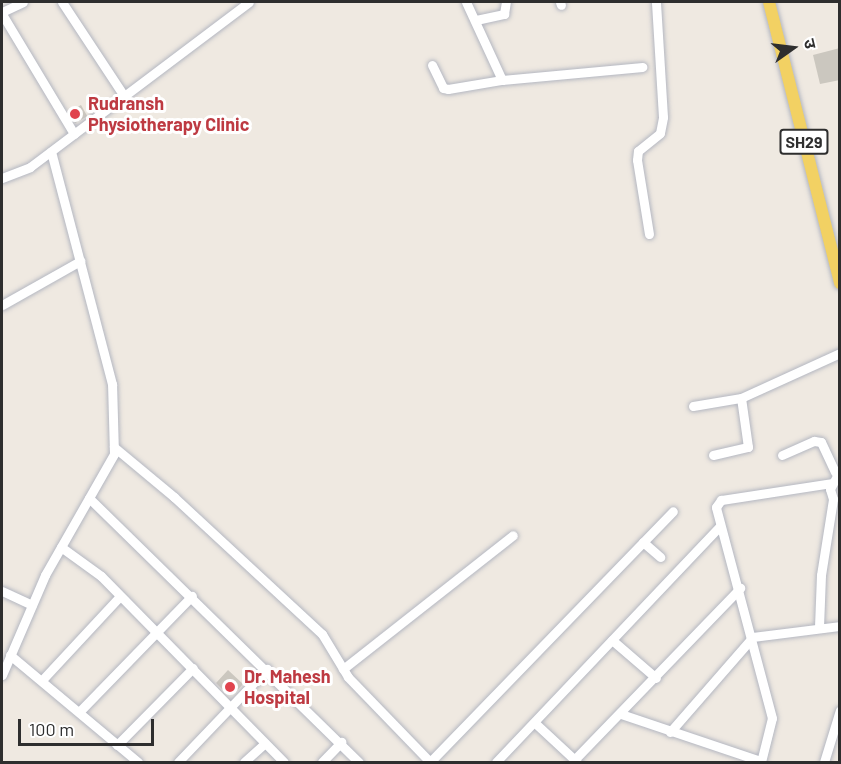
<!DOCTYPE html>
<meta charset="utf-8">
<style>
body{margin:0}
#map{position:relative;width:841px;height:764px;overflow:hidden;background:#efe9e1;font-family:Barlow,"Noto Sans Devanagari",sans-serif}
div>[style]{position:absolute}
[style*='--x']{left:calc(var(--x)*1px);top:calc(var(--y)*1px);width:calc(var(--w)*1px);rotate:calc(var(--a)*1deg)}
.building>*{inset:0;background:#cbc7bf;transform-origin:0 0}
.roads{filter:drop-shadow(0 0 2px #b4b7c1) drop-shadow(0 0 2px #b4b7c1)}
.minor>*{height:9px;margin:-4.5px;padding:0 4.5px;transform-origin:4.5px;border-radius:4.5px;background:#fff}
.major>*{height:12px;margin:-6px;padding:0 6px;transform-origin:6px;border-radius:6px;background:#f2d163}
.dots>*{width:16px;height:16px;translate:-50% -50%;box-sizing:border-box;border:3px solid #fff;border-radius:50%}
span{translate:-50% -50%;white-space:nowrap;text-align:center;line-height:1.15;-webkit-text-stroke:6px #fff;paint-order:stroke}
.shield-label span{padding:2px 4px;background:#fff;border:2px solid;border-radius:4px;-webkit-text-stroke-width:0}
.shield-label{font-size:16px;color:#2e2e2e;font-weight:700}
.health-label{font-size:18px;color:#be3a42;font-weight:700}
.left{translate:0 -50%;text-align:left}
.frame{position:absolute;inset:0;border:3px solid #2e2e2e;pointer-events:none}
.north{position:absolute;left:763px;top:18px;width:60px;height:60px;-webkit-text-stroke:4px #fff;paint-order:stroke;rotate:76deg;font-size:16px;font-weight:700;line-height:24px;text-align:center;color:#2e2e2e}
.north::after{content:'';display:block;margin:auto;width:21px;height:27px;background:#2e2e2e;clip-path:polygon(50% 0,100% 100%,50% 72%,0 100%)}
.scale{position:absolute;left:18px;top:719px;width:136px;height:27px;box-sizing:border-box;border:3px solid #2e2e2e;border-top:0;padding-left:8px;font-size:18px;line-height:21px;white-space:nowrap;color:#2e2e2e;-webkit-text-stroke:4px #fff;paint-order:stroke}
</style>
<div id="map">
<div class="building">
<i style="clip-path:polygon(840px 48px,840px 80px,820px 84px,813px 55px)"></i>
<i style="left:81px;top:105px;width:13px;height:14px;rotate:61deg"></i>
<i style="clip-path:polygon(228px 670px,243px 684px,235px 693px,228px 686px,223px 690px,216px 683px)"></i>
</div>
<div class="roads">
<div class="minor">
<i style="--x:62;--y:2;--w:113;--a:56.6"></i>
<i style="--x:466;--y:2;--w:86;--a:65.2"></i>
<i style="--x:502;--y:80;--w:141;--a:-5.3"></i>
<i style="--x:560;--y:2;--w:3;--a:72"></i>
<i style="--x:2;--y:12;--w:23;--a:-25"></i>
<i style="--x:2;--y:14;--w:140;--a:59"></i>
<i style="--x:476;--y:20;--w:29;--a:-12"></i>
<i style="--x:504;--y:14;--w:12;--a:-81"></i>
<i style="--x:432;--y:65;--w:25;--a:64"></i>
<i style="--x:443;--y:88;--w:5;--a:11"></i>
<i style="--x:448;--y:89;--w:55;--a:-9.5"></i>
<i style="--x:2;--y:178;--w:30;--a:-21"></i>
<i style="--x:30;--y:167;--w:274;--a:-37"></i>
<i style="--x:649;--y:234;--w:75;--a:-99.2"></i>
<i style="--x:637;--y:160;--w:9;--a:-84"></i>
<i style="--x:638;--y:151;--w:28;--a:-39"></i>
<i style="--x:660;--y:133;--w:16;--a:-79"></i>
<i style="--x:663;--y:117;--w:115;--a:-93.5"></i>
<i style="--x:2;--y:305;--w:90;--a:-29.4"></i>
<i style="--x:693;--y:406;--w:49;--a:-9.5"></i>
<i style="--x:741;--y:398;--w:109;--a:-24.4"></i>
<i style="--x:114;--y:447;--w:78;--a:39.8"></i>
<i style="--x:174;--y:497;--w:202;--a:42.8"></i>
<i style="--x:322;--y:634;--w:50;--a:58.8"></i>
<i style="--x:348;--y:677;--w:118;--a:46"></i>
<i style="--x:713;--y:455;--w:36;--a:-13"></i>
<i style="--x:748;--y:447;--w:49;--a:-98.1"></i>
<i style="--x:782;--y:455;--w:35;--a:-24"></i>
<i style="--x:814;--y:441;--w:7;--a:8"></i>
<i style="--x:821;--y:442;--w:33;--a:65"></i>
<i style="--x:89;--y:498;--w:378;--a:44.4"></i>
<i style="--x:643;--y:542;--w:23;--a:41"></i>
<i style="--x:61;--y:547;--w:49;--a:35.9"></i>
<i style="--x:101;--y:576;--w:261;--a:45.5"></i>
<i style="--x:2;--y:591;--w:33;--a:25"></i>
<i style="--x:819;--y:627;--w:52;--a:-87.8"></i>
<i style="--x:821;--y:575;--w:77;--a:-81"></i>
<i style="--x:833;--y:499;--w:10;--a:-107"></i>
<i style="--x:830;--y:489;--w:21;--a:-62"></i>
<i style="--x:612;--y:640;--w:58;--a:40.8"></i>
<i style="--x:10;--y:655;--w:167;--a:39.9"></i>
<i style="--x:343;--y:669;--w:216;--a:-38.2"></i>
<i style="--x:2;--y:675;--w:109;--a:-66.7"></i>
<i style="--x:45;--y:575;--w:139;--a:-60.3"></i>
<i style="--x:114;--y:454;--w:70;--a:-91.6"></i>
<i style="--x:112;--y:384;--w:240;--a:-104.7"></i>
<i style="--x:43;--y:679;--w:113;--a:-47.1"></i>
<i style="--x:79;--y:712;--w:162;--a:-45.8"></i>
<i style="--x:621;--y:714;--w:148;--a:18.6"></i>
<i style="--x:535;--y:723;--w:57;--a:42.9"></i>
<i style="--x:670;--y:732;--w:126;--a:-48.9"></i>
<i style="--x:753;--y:637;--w:88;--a:-7.2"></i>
<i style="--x:117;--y:745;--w:108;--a:-45.4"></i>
<i style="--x:575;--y:759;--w:238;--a:-46"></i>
<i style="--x:178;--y:762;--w:129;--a:-46.3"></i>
<i style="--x:244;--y:762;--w:28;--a:-42"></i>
<i style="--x:322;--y:762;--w:28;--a:-46"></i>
<i style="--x:430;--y:762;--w:349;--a:-45.9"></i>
<i style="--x:496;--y:762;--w:325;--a:-46.5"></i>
<i style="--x:761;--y:762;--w:45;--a:-76"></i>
<i style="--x:772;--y:718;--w:218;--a:-104.9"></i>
<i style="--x:716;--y:507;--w:9;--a:-54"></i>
<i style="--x:721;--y:500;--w:112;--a:-8.7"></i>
<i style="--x:824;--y:762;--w:54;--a:-72.9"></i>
</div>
<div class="major">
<i style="--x:769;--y:2;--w:290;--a:75.8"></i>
</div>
</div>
<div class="dots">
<i style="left:75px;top:114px;background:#e0444e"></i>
<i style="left:230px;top:687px;background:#e0444e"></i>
</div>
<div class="shield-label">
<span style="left:804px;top:142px">SH29</span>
</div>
<div class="health-label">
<span class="left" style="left:88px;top:114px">Rudransh<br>Physiotherapy Clinic</span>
<span class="left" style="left:244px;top:687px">Dr. Mahesh<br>Hospital</span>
</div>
<div class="frame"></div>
<div class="north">उ</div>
<div class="scale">100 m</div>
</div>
